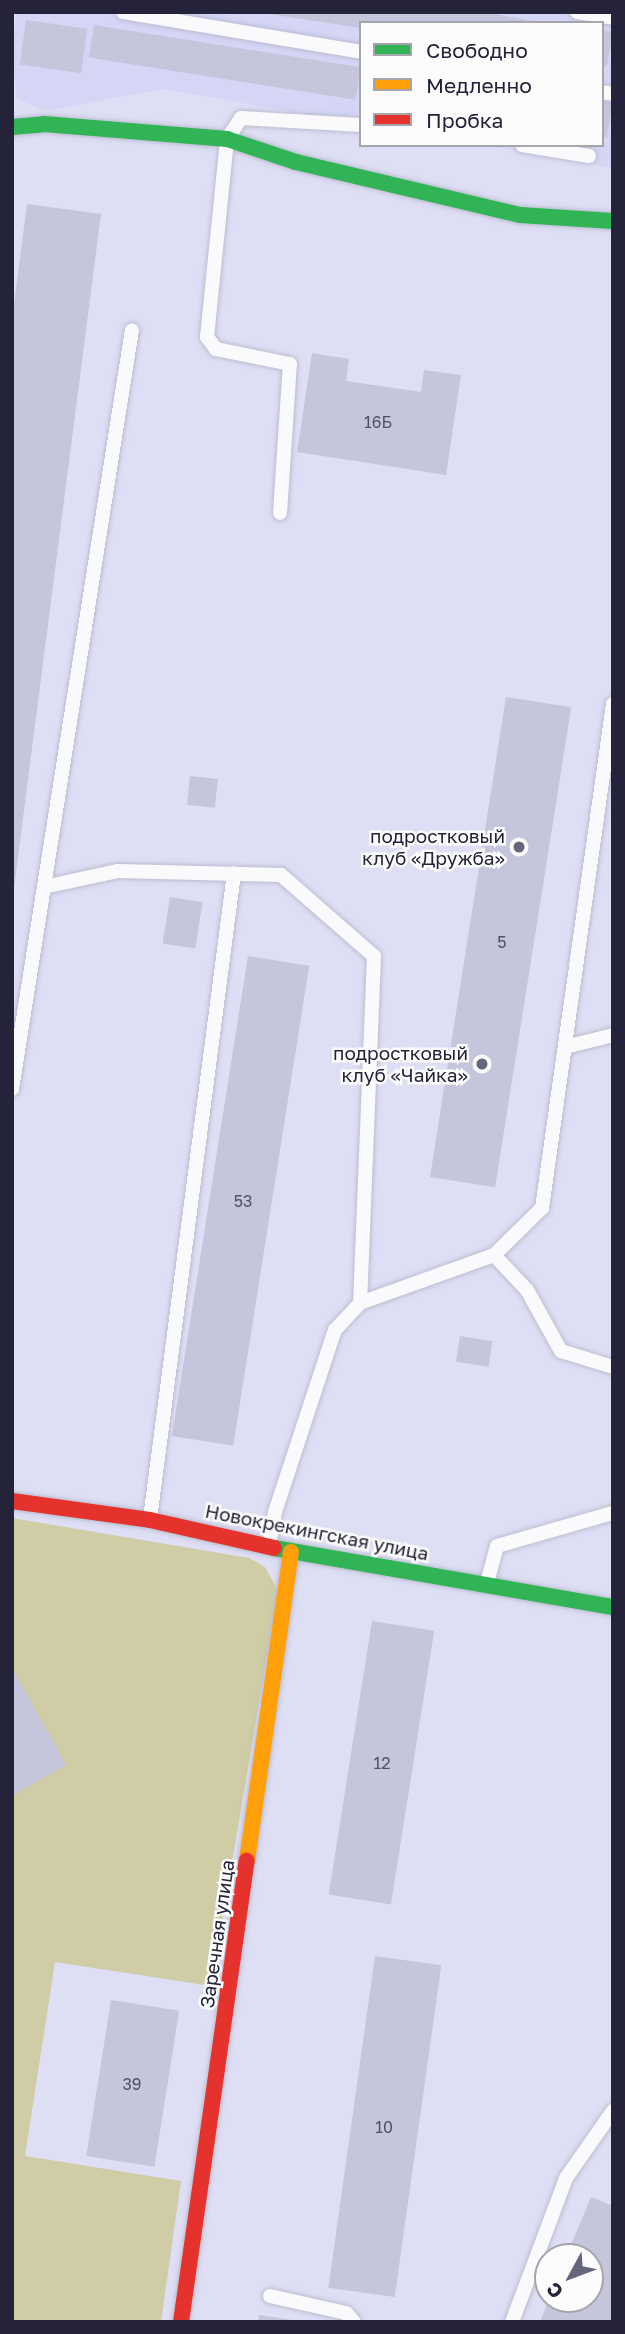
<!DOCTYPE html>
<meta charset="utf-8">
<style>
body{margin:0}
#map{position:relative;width:625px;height:2334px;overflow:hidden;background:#dedff4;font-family:"Golos Text",sans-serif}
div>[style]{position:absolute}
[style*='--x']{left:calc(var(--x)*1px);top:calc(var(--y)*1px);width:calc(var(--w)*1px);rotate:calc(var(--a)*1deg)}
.built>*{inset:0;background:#d5d6f6}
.green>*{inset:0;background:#d0cca6}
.building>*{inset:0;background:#c5c6db;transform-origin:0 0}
.roads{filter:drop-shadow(0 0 2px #bcbdd1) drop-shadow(0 0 2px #bcbdd1)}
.lane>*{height:14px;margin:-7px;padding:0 7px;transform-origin:7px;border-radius:7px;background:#fafafd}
.fast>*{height:16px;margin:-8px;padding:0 8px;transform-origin:8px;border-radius:8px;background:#30b455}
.slow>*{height:16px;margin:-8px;padding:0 8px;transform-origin:8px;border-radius:8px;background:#ff9f0a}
.jam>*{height:16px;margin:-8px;padding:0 8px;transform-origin:8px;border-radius:8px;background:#e5322d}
.dots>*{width:19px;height:19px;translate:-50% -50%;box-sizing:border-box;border:4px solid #fcfcfc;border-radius:50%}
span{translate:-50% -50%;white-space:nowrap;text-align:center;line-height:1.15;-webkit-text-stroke:5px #fcfcfc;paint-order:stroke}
.number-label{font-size:16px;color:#515067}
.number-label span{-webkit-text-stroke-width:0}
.poi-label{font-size:19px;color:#24233a}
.right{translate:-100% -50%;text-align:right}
.street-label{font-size:19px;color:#24233a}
.frame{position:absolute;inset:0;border:14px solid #24233a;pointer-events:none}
.legend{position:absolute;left:359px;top:21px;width:245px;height:126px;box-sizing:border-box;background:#fcfcfc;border:2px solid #a6a5ae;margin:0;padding:9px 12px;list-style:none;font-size:21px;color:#24233a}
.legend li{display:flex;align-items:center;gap:14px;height:35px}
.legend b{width:35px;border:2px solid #a6a5ae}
.north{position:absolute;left:534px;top:2243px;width:70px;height:70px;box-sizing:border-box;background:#fcfcfc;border:2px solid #a6a5ae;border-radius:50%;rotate:229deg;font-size:19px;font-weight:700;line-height:28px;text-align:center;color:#24233a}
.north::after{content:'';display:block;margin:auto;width:24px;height:32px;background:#65657b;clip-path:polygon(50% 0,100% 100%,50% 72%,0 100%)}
</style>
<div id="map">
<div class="built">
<i style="clip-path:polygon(17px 12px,613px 12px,613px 168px,485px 145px,602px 145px,602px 23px,361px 23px,361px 124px,163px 89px,45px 111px,17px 99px,12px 48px)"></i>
</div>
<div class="green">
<i style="clip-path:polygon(12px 1518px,249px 1558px,265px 1567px,278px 1591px,211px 1986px,55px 1962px,25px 2156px,181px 2181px,161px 2322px,12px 2322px)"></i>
</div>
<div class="building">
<i style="clip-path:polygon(484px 12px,542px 23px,361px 23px,361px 28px,269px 14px)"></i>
<i style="left:26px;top:20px;width:62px;height:45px;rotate:8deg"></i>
<i style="left:94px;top:25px;width:270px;height:33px;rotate:9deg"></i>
<i style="left:602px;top:30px;width:11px;height:35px;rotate:10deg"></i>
<i style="left:602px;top:101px;width:11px;height:35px;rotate:10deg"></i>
<i style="clip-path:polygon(27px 204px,101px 214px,14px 888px,12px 320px)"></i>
<i style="clip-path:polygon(312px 353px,349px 359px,346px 381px,421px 392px,424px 370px,461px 375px,446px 475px,297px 452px)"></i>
<i style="left:506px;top:697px;width:66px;height:486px;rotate:9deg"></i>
<i style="left:190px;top:776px;width:28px;height:29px;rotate:6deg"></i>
<i style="left:170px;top:897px;width:33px;height:47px;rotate:9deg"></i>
<i style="left:248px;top:956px;width:62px;height:486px;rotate:9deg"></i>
<i style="left:460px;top:1336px;width:33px;height:26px;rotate:9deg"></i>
<i style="left:372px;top:1621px;width:63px;height:277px;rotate:9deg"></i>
<i style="clip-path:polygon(12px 1668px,66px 1765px,12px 1796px)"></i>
<i style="left:375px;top:1956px;width:67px;height:335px;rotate:8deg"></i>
<i style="left:111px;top:2000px;width:69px;height:158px;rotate:9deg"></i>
<i style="clip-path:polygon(591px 2197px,613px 2206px,613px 2322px,540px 2322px,549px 2299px,590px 2299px,590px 2257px,566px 2257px)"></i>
<i style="clip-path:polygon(259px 2315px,293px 2320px,293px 2322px,258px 2322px)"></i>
</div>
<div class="roads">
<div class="lane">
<i style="--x:123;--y:12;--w:241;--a:9.5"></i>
<i style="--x:577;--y:12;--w:36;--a:9"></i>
<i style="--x:602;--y:92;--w:11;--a:10"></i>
<i style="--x:522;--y:145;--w:68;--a:9.3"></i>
<i style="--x:280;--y:513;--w:149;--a:-86.2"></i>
<i style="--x:290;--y:364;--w:76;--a:-168.5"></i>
<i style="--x:216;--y:349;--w:15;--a:-127"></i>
<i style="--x:207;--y:337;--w:199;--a:-84.2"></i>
<i style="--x:227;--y:139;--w:25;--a:-56"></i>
<i style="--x:241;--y:118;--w:120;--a:3.3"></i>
<i style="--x:44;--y:887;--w:76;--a:-12.2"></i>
<i style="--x:118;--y:871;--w:163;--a:1.4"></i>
<i style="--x:281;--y:875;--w:123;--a:41.1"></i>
<i style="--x:374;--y:956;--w:347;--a:92.3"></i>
<i style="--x:565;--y:1047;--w:49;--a:-14"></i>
<i style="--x:12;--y:1089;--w:768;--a:-81.02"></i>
<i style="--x:494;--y:1255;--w:48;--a:46.7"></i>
<i style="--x:527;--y:1290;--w:70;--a:60.9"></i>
<i style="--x:561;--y:1351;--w:54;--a:17.1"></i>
<i style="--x:150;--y:1519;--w:651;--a:-82.59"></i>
<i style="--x:269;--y:1546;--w:35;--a:-80"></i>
<i style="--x:275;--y:1512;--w:192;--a:-71.8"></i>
<i style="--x:335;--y:1330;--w:37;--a:-47"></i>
<i style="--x:360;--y:1303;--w:142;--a:-19.7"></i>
<i style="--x:494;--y:1255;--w:67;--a:-44.4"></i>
<i style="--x:542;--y:1208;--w:509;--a:-81.98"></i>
<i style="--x:487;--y:1583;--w:38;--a:-75"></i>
<i style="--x:497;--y:1546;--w:121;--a:-15.9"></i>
<i style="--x:270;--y:2296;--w:78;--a:12.6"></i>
<i style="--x:346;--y:2313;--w:12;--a:48"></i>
<i style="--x:512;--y:2322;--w:154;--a:-69.4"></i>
<i style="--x:566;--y:2178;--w:82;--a:-55"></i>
</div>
<div class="fast">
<i style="--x:12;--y:127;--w:32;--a:-5"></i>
<i style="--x:44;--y:124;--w:184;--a:4.7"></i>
<i style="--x:227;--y:139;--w:73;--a:18.4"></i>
<i style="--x:296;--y:162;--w:230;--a:13.3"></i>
<i style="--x:520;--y:215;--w:93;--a:3.7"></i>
<i style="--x:274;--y:1548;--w:344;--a:9.9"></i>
</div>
<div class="slow">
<i style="--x:247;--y:1861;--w:312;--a:-81.9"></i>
</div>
<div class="jam">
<i style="--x:12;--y:1501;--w:139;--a:7.8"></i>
<i style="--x:150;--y:1520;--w:127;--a:12.7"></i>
<i style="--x:181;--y:2322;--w:466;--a:-81.9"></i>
</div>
</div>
<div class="dots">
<i style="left:519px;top:847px;background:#65657b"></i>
<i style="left:482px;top:1064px;background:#65657b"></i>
</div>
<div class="number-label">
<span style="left:378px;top:422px">16Б</span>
<span style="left:502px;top:942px">5</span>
<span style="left:243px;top:1201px">53</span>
<span style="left:382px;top:1763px">12</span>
<span style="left:132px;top:2084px">39</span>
<span style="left:384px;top:2127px">10</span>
</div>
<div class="poi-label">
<span class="right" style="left:505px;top:847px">подростковый<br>клуб «Дружба»</span>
<span class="right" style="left:468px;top:1064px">подростковый<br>клуб «Чайка»</span>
</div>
<div class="street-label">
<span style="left:317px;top:1532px;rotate:11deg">Новокрекингская улица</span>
<span style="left:217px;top:1934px;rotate:-82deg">Заречная улица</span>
</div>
<div class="frame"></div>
<ul class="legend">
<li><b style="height:9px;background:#30b455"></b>Свободно</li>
<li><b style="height:9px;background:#ff9f0a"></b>Медленно</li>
<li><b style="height:9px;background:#e5322d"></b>Пробка</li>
</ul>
<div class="north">С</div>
</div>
